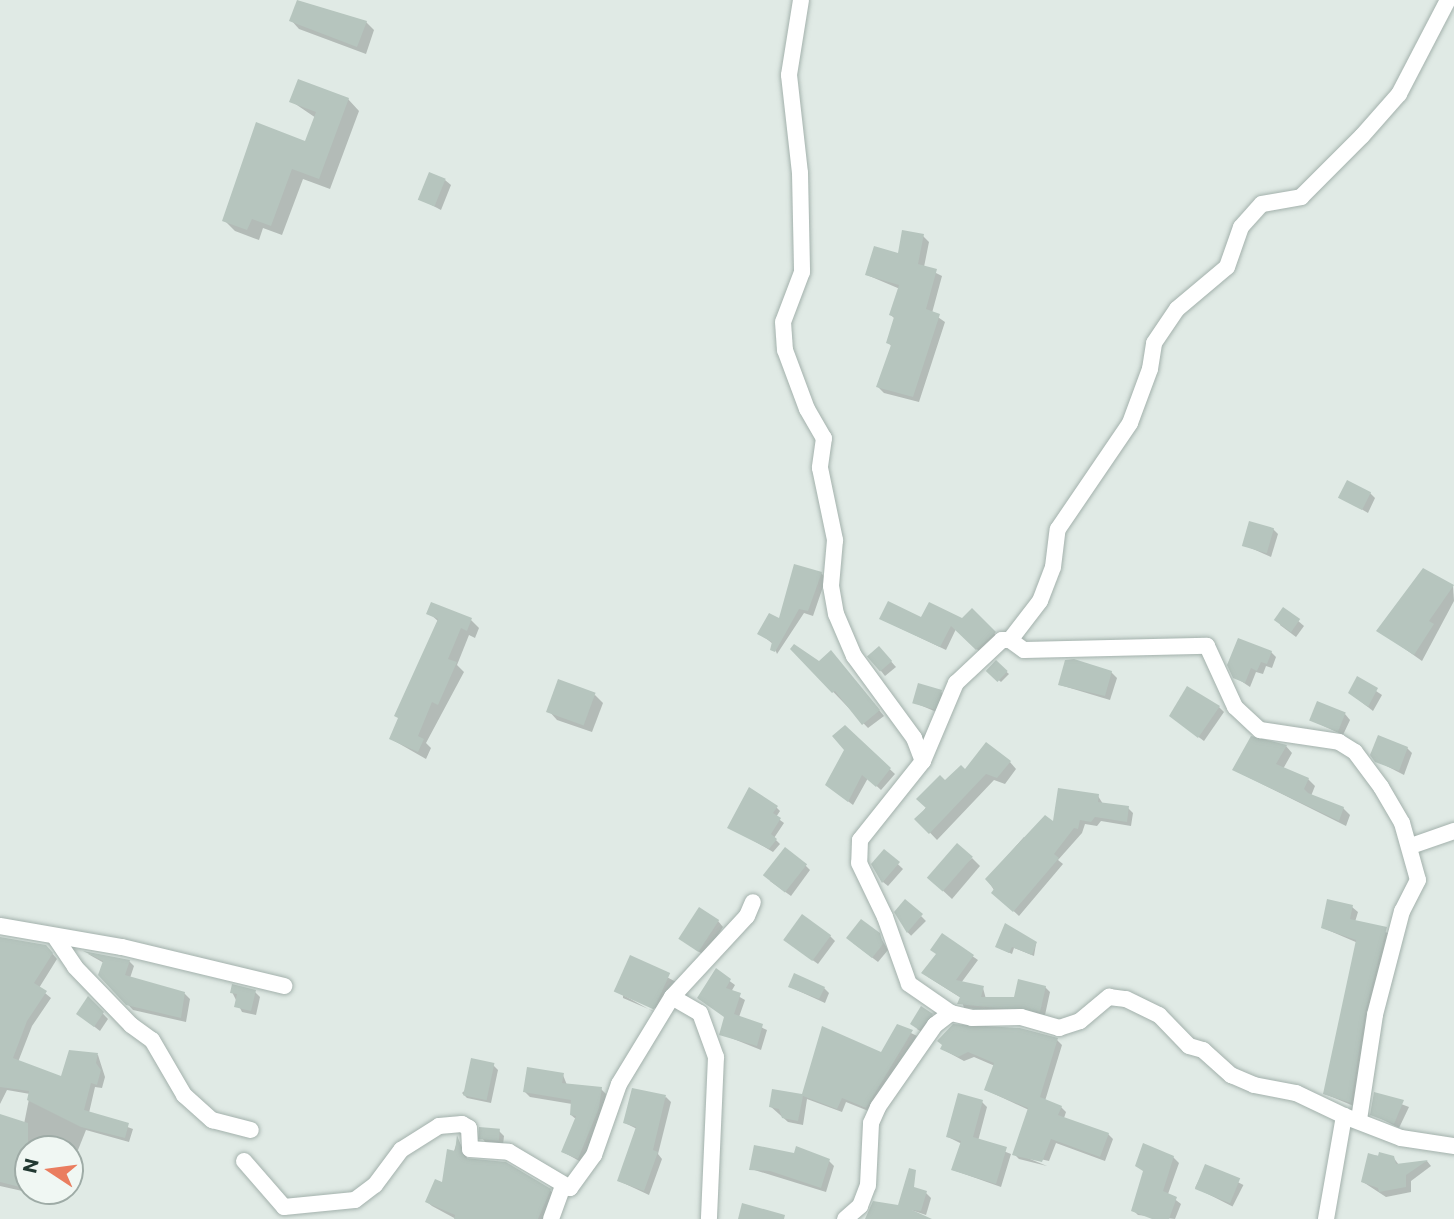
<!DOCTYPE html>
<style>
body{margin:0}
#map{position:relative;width:1454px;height:1219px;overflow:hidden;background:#e0eae5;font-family:Commissioner,sans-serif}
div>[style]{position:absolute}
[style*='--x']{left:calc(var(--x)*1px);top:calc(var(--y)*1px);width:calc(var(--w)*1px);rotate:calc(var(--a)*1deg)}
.shadow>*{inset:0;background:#0003;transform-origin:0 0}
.building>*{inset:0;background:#b6c5be;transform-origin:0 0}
.roads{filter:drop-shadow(0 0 2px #a3b1ac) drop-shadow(0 0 2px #a3b1ac)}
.street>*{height:16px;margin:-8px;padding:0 8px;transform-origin:8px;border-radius:8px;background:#fff}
span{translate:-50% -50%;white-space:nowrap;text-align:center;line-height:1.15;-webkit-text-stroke:5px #f0f7f3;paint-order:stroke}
.north{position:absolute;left:14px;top:1135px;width:70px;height:70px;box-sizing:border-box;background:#f0f7f3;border:2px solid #9eaba6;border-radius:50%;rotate:283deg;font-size:19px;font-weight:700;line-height:28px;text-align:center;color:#223932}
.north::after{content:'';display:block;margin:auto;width:24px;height:32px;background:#ea7d5f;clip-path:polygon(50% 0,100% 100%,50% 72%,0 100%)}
</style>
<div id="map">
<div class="shadow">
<i style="clip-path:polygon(291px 20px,366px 22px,374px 30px,366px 54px,299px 29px)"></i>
<i style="clip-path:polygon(348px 99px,359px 111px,330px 189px,303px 179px,282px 235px,263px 228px,259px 240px,235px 231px,224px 220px,306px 143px,316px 118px,291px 101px)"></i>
<i style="clip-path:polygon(445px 180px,451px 185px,441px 210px,420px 199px)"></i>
<i style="clip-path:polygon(923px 236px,929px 242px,924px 267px,942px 276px,932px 313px,945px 322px,919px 402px,884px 393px,878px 387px,892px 347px,888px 342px,895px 319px,891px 315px,900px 289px,867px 275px)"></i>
<i style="clip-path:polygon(1370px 493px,1375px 498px,1368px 513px,1341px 497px)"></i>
<i style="clip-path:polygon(1273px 529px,1278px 534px,1271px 557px,1244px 545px)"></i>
<i style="clip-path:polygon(821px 573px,826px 578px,813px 616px,804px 613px,777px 654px,773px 644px,759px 633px,780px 620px)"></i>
<i style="clip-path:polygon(1453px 586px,1454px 601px,1422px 661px,1378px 630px)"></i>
<i style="clip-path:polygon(1284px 609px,1304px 626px,1296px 637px,1280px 625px)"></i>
<i style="clip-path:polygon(972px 611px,999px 638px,982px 654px,956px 629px,946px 650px,881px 619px,962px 621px)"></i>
<i style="clip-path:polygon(429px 613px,471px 620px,479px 628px,475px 638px,469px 635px,457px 665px,464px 672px,426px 743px,431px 748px,426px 759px,391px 739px,439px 622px)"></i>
<i style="clip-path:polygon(879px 648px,896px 667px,885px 676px,881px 671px)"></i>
<i style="clip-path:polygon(792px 649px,819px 664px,836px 658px,884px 716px,868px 728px)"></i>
<i style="clip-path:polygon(1271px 652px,1276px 657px,1272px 668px,1266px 666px,1263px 674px,1256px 672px,1250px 687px,1235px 677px)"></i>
<i style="clip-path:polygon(996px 663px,1009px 674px,1001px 682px,987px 670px)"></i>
<i style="clip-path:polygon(1111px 672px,1117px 678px,1110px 700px,1060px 685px)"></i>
<i style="clip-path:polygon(1358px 679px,1382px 695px,1373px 711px,1350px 693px)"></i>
<i style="clip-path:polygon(941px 692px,946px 697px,939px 713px,915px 703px)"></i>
<i style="clip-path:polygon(595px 695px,603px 703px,592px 732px,557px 720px,549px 711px)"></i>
<i style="clip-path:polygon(1219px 707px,1224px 712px,1204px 741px,1177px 721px)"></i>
<i style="clip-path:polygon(1345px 714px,1350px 720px,1343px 735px,1311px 720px)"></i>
<i style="clip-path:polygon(845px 727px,895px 774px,881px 790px,868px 778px,853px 805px,832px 789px,846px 750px)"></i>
<i style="clip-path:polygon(1286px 746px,1292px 753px,1283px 769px,1308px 779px,1315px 786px,1311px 796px,1343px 808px,1350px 815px,1346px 826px,1234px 770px)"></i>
<i style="clip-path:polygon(1407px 748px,1412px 753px,1404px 775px,1377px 761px)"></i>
<i style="clip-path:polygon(1010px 762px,1016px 769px,1005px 784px,994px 780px,937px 840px,917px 819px,945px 783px,965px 772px)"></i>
<i style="clip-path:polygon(1098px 796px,1103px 804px,1128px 808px,1133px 813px,1131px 826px,1101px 821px,1097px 826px,1085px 824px,1082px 833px,1058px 860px,1063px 864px,1019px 916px,999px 898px,987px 879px,1024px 837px,1028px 841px)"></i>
<i style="clip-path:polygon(776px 807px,780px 811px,776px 817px,784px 823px,774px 838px,780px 844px,773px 852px,730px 827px)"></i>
<i style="clip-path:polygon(884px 851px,903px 869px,888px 886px,883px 882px)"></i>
<i style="clip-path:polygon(972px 858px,980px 866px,952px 899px,938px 886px)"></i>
<i style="clip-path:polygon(805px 865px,810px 870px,791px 896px,770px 881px)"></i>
<i style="clip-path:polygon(1352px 907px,1358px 912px,1355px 922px,1391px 934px,1356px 1107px,1325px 1094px,1358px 943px,1323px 928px)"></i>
<i style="left:921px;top:916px;width:7px;height:21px;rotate:45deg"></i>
<i style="clip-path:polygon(718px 921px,723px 927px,705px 956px,681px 939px)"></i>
<i style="clip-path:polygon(879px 935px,888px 950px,878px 962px,853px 943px)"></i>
<i style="clip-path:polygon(830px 936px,835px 941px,818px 964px,793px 946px)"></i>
<i style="clip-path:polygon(943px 936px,978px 960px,961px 983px,983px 988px,986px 999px,1015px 999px,1045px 987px,1050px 992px,1045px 1015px,964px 1008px,961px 998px,928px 977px)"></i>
<i style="clip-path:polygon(0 938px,51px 952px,57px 959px,39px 988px,51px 998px,32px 1026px,18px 1062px,62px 1078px,70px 1052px,98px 1055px,105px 1077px,102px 1088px,95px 1087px,89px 1113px,133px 1129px,129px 1142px,86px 1130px,78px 1150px,28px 1149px,28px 1191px,60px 1191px,58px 1199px,0 1186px,0 1116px,24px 1124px,30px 1094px,7px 1090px,0 1104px)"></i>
<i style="clip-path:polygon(1036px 944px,1034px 956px,1014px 948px,1012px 954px,999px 948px)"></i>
<i style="clip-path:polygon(88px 954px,129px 961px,134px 966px,130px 978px,185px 994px,190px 999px,186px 1022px,133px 1010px,100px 975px,104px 963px)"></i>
<i style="clip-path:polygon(evenodd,631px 958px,678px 983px,661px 1016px,616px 991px,631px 958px,623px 994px,661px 1011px,660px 1014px,623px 998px,623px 994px)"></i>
<i style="clip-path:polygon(716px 971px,735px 985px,731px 992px,745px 1000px,739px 1017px,767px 1030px,761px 1050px,721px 1034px,726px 1018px)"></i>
<i style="clip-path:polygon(790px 987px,824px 988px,829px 993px,825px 1003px)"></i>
<i style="clip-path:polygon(232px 992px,255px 992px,260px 997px,256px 1015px,242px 1012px)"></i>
<i style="clip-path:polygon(89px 999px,108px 1019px,100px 1031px,78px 1014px)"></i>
<i style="clip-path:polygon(932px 1015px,937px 1020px,925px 1034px,917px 1029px)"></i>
<i style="clip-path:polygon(897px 1026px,917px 1036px,871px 1112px,846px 1102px,842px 1112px,807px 1099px,803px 1125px,788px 1122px,770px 1106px,773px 1091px,803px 1096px,823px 1028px,882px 1054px)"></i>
<i style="clip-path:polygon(1057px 1040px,1062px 1045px,1045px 1101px,1061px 1107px,1066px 1112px,1064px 1118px,1108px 1134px,1113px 1139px,1105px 1161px,1056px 1143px,1049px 1161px,1018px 1154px,1047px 1166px,1019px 1159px,1014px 1154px,1029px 1110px,986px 1090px,995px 1066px,974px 1057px,964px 1061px,942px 1049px)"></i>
<i style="clip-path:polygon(493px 1065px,498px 1070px,491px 1103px,467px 1098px,462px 1093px)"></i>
<i style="clip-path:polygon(563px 1075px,567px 1085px,601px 1089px,606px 1094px,604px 1114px,583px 1163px,563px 1152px,577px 1120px,571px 1115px,572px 1104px,530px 1097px,525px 1092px)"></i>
<i style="clip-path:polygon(1375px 1094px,1409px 1107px,1399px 1128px,1372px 1114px)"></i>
<i style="clip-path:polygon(666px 1097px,671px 1102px,658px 1154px,662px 1159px,649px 1195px,619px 1181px,637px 1129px,625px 1123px)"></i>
<i style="clip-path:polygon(982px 1102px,987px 1107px,978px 1141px,1011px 1154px,1001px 1187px,953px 1170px,962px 1144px,948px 1137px)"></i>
<i style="clip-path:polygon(499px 1131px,504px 1136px,503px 1145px,487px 1144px,482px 1138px)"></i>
<i style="clip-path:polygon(458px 1139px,468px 1160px,550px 1190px,554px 1195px,546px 1219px,456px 1219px,432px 1206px,427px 1202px,443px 1184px)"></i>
<i style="clip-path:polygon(1369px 1155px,1393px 1157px,1399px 1165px,1427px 1161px,1431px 1166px,1411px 1181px,1411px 1192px,1386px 1197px,1363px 1182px)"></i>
<i style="clip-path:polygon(1173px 1157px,1179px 1163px,1168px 1194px,1181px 1204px,1175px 1219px,1138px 1215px,1133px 1210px)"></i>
<i style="clip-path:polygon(829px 1161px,834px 1166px,826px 1192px,751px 1169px)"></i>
<i style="left:1206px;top:1166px;width:42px;height:24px;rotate:27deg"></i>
<i style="clip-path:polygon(926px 1193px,931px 1198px,926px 1215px,905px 1208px)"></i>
</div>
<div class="building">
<i style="clip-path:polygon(297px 0,367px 21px,357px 47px,289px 21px)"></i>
<i style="clip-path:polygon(298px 79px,349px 98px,319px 179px,292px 169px,271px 226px,252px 219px,247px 230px,222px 221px,256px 122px,305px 141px,316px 112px,289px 102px)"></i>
<i style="left:429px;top:172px;width:18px;height:30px;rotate:22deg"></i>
<i style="clip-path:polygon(902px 230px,924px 234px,918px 264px,937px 269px,926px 309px,940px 314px,913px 397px,876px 387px,891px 345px,886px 343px,894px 317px,889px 315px,899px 285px,865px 275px,874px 246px,898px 253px)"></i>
<i style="left:1347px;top:480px;width:27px;height:20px;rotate:27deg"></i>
<i style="left:1249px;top:521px;width:26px;height:26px;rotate:16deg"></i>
<i style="clip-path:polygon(794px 564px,822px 572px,808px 611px,799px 609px,775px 652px,770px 650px,772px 642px,757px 634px,769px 613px,779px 618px)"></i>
<i style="clip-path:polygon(1423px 568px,1454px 585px,1429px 621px,1434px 624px,1414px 655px,1376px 631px)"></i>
<i style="clip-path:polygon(888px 601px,921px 617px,929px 602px,962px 618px,972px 608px,996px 632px,976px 650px,951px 626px,940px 647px,879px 619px)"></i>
<i style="clip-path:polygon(431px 602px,472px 618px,467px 631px,461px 628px,448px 659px,457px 662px,438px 705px,432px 702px,418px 736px,424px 739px,418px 752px,389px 739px,398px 718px,394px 716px,438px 619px,426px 614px)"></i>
<i style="left:1283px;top:607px;width:21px;height:16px;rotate:35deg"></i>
<i style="clip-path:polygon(1238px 638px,1272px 651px,1267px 664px,1261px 662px,1257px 671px,1251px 668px,1245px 683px,1233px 678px,1227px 665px)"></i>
<i style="clip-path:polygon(794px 644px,819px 661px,831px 650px,880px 710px,862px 725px,835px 691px,832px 693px,790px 649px)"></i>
<i style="left:879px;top:646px;width:20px;height:16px;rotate:49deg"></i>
<i style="clip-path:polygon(1074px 659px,1112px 671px,1105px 696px,1058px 685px,1065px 660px)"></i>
<i style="left:996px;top:660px;width:16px;height:15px;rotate:43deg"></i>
<i style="clip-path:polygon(1357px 676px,1378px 688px,1368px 707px,1348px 693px)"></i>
<i style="left:558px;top:679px;width:40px;height:35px;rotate:20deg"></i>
<i style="left:918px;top:683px;width:25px;height:21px;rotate:16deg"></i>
<i style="clip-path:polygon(1187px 686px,1220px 706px,1198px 738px,1169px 716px)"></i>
<i style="left:1317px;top:701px;width:31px;height:21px;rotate:22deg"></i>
<i style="clip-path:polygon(845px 725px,891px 768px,876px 787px,862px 775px,848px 802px,825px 785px,844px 750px,832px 736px)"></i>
<i style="clip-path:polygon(1378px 735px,1408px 747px,1399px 771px,1375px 762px,1370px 755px)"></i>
<i style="clip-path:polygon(1251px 736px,1287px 745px,1276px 764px,1309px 778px,1304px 789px,1308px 793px,1344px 807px,1339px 821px,1232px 770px)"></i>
<i style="clip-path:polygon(986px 742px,1011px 761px,997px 778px,986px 774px,929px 834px,914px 819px,926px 808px,916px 799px,940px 775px,945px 780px,961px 765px,965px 769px)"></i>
<i style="clip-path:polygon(749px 787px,778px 806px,773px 813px,781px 818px,771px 834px,777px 839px,769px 849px,727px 828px)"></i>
<i style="clip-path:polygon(1058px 788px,1099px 794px,1098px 802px,1129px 806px,1127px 822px,1095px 817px,1091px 822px,1080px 820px,1078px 829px,1074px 828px,1054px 854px,1059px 858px,1013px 912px,991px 893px,994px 889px,985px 879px,1045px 815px,1053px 821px)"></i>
<i style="left:957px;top:843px;width:21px;height:46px;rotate:41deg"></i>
<i style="left:785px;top:847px;width:28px;height:36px;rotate:38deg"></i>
<i style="clip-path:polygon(884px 849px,900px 862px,882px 883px,871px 864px)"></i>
<i style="clip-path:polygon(905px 899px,923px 914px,907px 933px,894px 912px)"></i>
<i style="clip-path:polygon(1327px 899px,1353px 905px,1350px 919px,1387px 927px,1365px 1013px,1351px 1103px,1323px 1094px,1356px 940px,1321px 928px)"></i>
<i style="left:699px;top:907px;width:24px;height:38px;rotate:33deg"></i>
<i style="left:802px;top:914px;width:36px;height:32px;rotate:36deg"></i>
<i style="clip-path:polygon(861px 919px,880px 933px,883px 944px,872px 958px,846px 938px)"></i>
<i style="clip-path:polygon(1005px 923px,1037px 942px,1032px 955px,1012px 947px,1009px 953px,995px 947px)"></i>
<i style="clip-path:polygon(942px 933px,974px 955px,956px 980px,984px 986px,981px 997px,1014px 997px,1018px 979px,1046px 986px,1040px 1012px,957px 1004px,960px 997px,921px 973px,936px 954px,930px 950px)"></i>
<i style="clip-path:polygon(0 937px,46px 945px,53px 953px,34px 983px,47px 991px,27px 1021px,13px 1058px,61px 1076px,69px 1050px,98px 1053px,96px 1063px,101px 1070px,97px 1085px,91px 1083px,84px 1110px,129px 1123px,125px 1138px,81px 1127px,27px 1100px,29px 1091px,0 1087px)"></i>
<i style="clip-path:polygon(83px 951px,130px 960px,125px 975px,185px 992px,181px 1018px,126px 1005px,98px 975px,103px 961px)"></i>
<i style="left:630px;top:955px;width:44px;height:40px;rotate:24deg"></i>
<i style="clip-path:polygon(716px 968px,731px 979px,726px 988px,741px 993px,734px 1014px,763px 1024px,757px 1046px,719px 1035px,724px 1017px,697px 998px)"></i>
<i style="clip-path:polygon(794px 973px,825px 987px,819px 999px,788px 987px)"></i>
<i style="clip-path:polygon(232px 984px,256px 990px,251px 1011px,234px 1007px,237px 994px,230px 993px)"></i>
<i style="clip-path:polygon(88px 996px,104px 1012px,94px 1027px,76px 1014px)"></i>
<i style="clip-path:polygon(921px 1006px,933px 1014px,919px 1030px,910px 1024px)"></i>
<i style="clip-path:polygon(897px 1024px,913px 1030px,866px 1108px,842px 1098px,837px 1109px,803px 1096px,798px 1121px,782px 1118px,779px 1109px,769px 1107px,772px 1089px,802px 1094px,822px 1026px,881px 1052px)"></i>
<i style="clip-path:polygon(953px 1024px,1020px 1028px,1058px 1038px,1040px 1097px,1062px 1106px,1058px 1115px,1109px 1133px,1100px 1157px,1051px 1139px,1042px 1162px,1012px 1155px,1028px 1108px,984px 1090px,994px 1063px,968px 1052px,958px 1057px,940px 1049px,942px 1045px,937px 1041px)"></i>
<i style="left:471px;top:1058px;width:24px;height:38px;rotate:12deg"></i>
<i style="clip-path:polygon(527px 1067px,564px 1073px,562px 1083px,602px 1087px,599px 1108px,578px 1159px,561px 1152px,576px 1116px,570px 1115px,571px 1100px,523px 1092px)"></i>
<i style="clip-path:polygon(632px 1088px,666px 1095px,653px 1150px,658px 1152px,644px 1191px,617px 1181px,636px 1127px,623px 1123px)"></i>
<i style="clip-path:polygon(1374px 1092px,1404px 1100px,1394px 1124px,1370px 1115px)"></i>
<i style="clip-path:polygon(958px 1093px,983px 1100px,973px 1137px,1007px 1147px,996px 1184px,951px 1170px,961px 1141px,946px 1137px)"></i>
<i style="clip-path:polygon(0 1114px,28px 1123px,28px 1189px,0 1182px)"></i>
<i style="left:479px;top:1127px;width:21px;height:12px;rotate:5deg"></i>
<i style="clip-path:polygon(457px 1135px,465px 1158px,506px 1162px,551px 1189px,538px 1219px,454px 1219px,455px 1215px,425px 1202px,435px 1179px,442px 1182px,447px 1149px,455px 1151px)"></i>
<i style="clip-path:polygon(1143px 1143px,1174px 1156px,1163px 1191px,1177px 1197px,1169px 1219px,1152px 1219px,1131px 1211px,1143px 1171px,1135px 1166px)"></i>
<i style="clip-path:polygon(754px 1145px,794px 1153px,796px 1146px,830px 1159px,821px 1188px,770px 1171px,749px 1170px)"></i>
<i style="clip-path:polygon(1379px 1152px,1394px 1156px,1396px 1164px,1428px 1160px,1406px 1175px,1406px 1187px,1379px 1192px,1378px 1188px,1361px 1182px,1368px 1153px,1378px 1156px)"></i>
<i style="left:1205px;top:1164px;width:38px;height:27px;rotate:22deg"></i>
<i style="clip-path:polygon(909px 1168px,916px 1170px,914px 1187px,927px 1191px,921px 1211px,912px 1210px,932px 1219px,865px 1219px,873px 1201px,898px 1205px)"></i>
<i style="clip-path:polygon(742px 1203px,785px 1215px,784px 1219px,738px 1219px)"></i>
</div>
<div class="roads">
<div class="street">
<i style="--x:801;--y:0;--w:76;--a:99.1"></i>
<i style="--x:789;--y:75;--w:99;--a:83.6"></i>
<i style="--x:800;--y:173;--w:99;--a:88.8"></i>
<i style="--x:802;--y:272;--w:53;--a:110.8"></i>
<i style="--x:783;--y:322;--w:28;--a:86"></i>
<i style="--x:785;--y:350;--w:63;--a:69.6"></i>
<i style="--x:807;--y:409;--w:34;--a:60"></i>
<i style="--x:824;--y:438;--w:30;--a:98"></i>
<i style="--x:820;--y:468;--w:74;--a:78.2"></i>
<i style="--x:835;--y:540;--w:46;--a:95"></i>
<i style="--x:831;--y:586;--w:28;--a:80"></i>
<i style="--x:836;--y:614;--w:46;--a:66.8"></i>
<i style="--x:854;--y:656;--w:102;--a:53.8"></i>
<i style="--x:914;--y:738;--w:25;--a:69"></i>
<i style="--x:923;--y:761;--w:101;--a:128.6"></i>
<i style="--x:860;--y:840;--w:23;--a:92"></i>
<i style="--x:859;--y:863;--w:60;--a:64.3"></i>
<i style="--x:885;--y:917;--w:71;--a:70.3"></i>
<i style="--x:909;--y:984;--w:51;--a:34.6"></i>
<i style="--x:1010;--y:640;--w:17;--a:36"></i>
<i style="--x:1024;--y:650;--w:183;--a:-1.3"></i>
<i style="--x:1207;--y:646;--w:67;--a:65.3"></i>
<i style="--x:1235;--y:707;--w:34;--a:43"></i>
<i style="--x:1260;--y:730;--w:80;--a:8.6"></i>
<i style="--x:1339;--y:742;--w:19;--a:32"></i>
<i style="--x:1355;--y:752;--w:44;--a:53.4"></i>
<i style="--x:1381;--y:787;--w:42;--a:59.7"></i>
<i style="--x:1402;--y:823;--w:59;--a:74.3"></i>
<i style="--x:1418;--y:880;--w:35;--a:117"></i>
<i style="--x:1402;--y:911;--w:107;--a:104.6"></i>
<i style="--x:1375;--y:1015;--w:106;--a:98.7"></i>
<i style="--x:923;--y:761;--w:85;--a:-67.1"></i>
<i style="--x:956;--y:683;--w:63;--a:-43.1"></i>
<i style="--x:1002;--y:640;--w:8;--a:0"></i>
<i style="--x:1010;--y:640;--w:49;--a:-52.4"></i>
<i style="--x:1040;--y:601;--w:36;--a:-69"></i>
<i style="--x:1053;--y:567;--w:38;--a:-83"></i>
<i style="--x:1058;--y:529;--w:128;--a:-55.8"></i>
<i style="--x:1130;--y:423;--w:58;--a:-69.7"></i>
<i style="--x:1150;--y:369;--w:26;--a:-81"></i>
<i style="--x:1154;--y:343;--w:41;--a:-55.9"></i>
<i style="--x:1177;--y:309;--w:65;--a:-40"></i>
<i style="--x:1227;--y:267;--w:42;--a:-70.7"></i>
<i style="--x:1241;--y:227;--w:31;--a:-48"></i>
<i style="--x:1262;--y:204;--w:40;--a:-10"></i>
<i style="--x:1301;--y:197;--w:86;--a:-45"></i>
<i style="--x:1362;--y:136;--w:56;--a:-48.6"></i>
<i style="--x:1399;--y:94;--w:106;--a:-62.5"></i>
<i style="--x:1411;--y:846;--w:46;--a:-19.2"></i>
<i style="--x:0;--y:926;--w:124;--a:9.8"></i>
<i style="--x:122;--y:947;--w:167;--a:13.5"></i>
<i style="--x:55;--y:937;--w:36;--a:56"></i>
<i style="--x:75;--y:967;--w:81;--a:46"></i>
<i style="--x:131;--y:1025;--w:26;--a:36"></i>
<i style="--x:152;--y:1040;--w:64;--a:59.8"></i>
<i style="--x:184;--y:1095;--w:38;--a:42"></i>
<i style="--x:212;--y:1120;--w:40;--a:14.4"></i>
<i style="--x:672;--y:997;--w:32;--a:30"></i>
<i style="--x:700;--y:1013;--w:47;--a:70"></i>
<i style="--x:716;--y:1057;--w:162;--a:92.5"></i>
<i style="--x:244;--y:1161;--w:61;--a:49"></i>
<i style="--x:284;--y:1207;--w:71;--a:-5.6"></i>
<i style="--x:355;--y:1200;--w:25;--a:-37"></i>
<i style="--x:375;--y:1185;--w:44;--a:-53.4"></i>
<i style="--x:401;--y:1150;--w:45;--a:-32.3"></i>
<i style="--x:439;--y:1126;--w:23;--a:-5"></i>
<i style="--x:462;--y:1124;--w:8;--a:30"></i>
<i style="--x:469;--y:1128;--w:21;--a:87"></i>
<i style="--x:470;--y:1149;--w:39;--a:4"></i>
<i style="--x:509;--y:1152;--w:71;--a:30.5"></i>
<i style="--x:570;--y:1188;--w:41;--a:-54"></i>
<i style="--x:594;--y:1155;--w:75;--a:-70.6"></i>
<i style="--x:619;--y:1084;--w:102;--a:-58.7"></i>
<i style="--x:672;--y:997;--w:110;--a:-47.2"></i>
<i style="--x:747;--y:916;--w:15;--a:-67"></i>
<i style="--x:551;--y:1219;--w:35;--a:-70"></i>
<i style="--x:845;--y:1219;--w:20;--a:-41"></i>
<i style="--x:860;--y:1206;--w:22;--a:-69"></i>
<i style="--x:868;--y:1185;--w:62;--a:-87.2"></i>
<i style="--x:871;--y:1123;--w:17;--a:-66"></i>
<i style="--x:878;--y:1107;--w:100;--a:-55.2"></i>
<i style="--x:935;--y:1025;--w:20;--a:-37"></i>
<i style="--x:951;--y:1013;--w:22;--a:13"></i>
<i style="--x:972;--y:1018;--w:49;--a:-1.2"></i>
<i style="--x:1021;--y:1017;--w:40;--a:16"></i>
<i style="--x:1059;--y:1028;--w:22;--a:-18"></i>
<i style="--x:1080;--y:1021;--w:38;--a:-40"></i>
<i style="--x:1109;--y:997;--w:17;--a:7"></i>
<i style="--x:1126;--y:999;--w:37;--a:26"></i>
<i style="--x:1159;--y:1015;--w:43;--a:45.9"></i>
<i style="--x:1189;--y:1046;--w:15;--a:16"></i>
<i style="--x:1203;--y:1050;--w:38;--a:42"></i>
<i style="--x:1231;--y:1075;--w:25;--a:23"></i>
<i style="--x:1254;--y:1085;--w:43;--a:10.8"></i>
<i style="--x:1296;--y:1093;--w:53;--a:25.6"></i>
<i style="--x:1326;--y:1219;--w:105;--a:-80.1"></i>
<i style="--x:1344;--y:1116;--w:61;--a:21.1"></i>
<i style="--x:1401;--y:1138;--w:54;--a:8.6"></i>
</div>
</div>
<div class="north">N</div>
</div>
